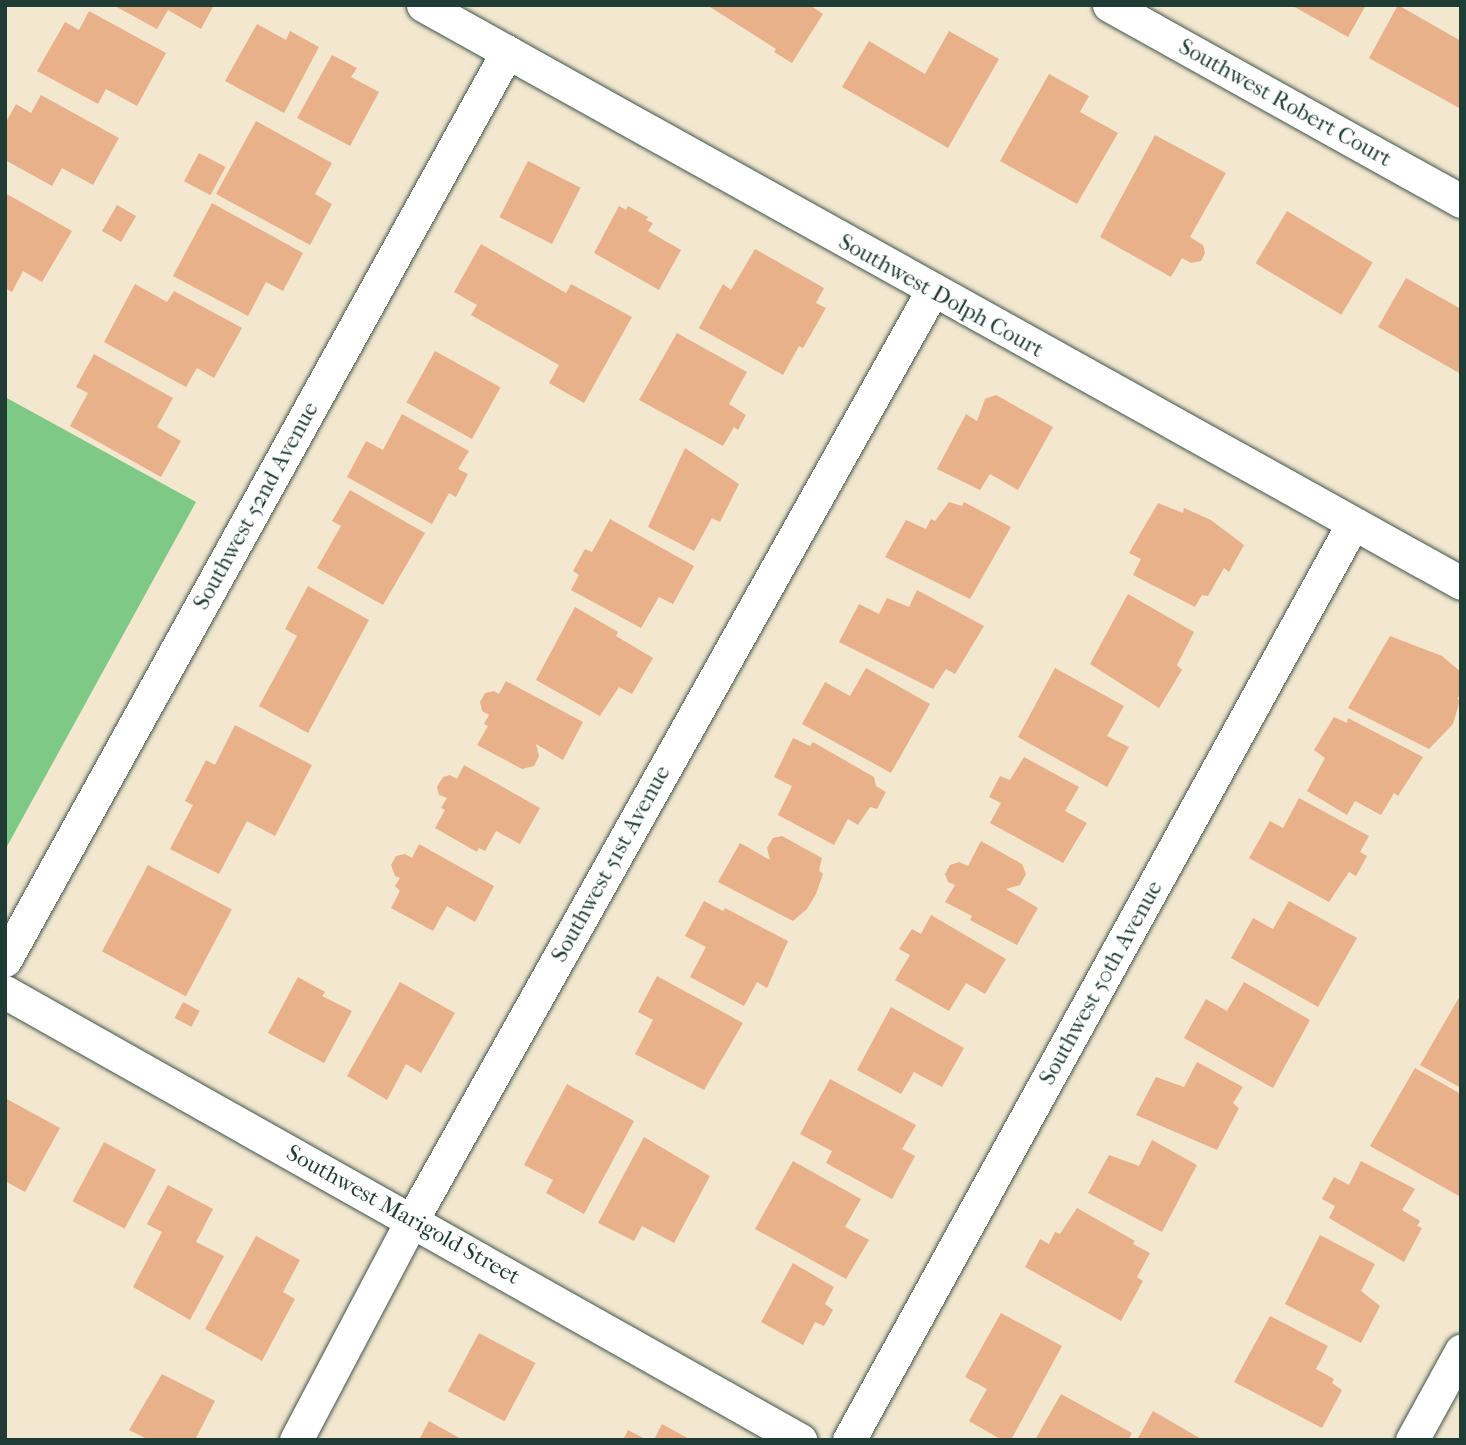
<!DOCTYPE html>
<style>
body{margin:0}
#map{position:relative;width:1466px;height:1445px;overflow:hidden;background:#f4e7cf;font-family:"IM FELL French Canon",serif}
div>[style]{position:absolute}
[style*='--x']{left:calc(var(--x)*1px);top:calc(var(--y)*1px);width:calc(var(--w)*1px);rotate:calc(var(--a)*1deg)}
.green>*{inset:0;background:#7fc986}
.building>*{inset:0;background:#e8b18a;transform-origin:0 0}
.roads{filter:drop-shadow(0 0 2px #3f564b) drop-shadow(0 0 2px #3f564b)}
.minor>*{height:33px;margin:-16.5px;padding:0 16.5px;transform-origin:16.5px;border-radius:16.5px;background:#fff}
span{translate:-50% -50%;white-space:nowrap;text-align:center;line-height:1.15;-webkit-text-stroke:5px #fff;paint-order:stroke}
.street-label{font-size:23px;color:#1f3d34}
.frame{position:absolute;inset:0;border:7px solid #1f3d34;pointer-events:none}
</style>
<div id="map">
<div class="green">
<i style="clip-path:polygon(5px 397px,196px 502px,5px 850px)"></i>
</div>
<div class="building">
<i style="clip-path:polygon(113px 5px,214px 5px,201px 29px,168px 10px,157px 29px)"></i>
<i style="clip-path:polygon(707px 5px,810px 5px,823px 14px,792px 63px,774px 52px,776px 49px)"></i>
<i style="clip-path:polygon(1291px 5px,1366px 5px,1348px 37px)"></i>
<i style="clip-path:polygon(1398px 5px,1461px 41px,1461px 109px,1369px 58px)"></i>
<i style="clip-path:polygon(89px 11px,166px 53px,137px 106px,106px 89px,98px 104px,37px 71px,65px 22px,79px 30px)"></i>
<i style="clip-path:polygon(257px 24px,286px 40px,290px 31px,319px 47px,284px 113px,225px 81px)"></i>
<i style="clip-path:polygon(949px 31px,999px 59px,948px 148px,842px 87px,869px 41px,925px 74px)"></i>
<i style="clip-path:polygon(332px 55px,357px 68px,351px 77px,379px 92px,350px 146px,297px 118px)"></i>
<i style="clip-path:polygon(1049px 74px,1089px 96px,1080px 112px,1118px 133px,1077px 204px,1000px 161px)"></i>
<i style="clip-path:polygon(41px 95px,119px 138px,93px 185px,62px 168px,52px 186px,5px 160px,5px 124px,16px 104px,31px 113px)"></i>
<i style="clip-path:polygon(256px 121px,332px 163px,315px 194px,332px 204px,310px 245px,216px 194px)"></i>
<i style="clip-path:polygon(1155px 135px,1226px 173px,1190px 237px,1203px 245px,1205px 253px,1201px 261px,1191px 263px,1182px 258px,1171px 277px,1100px 237px)"></i>
<i style="left:199px;top:153px;width:30px;height:32px;rotate:28deg"></i>
<i style="left:528px;top:161px;width:59px;height:63px;rotate:27deg"></i>
<i style="clip-path:polygon(5px 193px,72px 231px,42px 282px,23px 271px,12px 292px,5px 288px)"></i>
<i style="clip-path:polygon(212px 203px,303px 253px,283px 291px,266px 282px,248px 316px,173px 276px)"></i>
<i style="left:117px;top:205px;width:22px;height:30px;rotate:30deg"></i>
<i style="clip-path:polygon(619px 206px,626px 210px,628px 206px,648px 217px,646px 220px,653px 223px,648px 231px,681px 250px,659px 290px,594px 253px)"></i>
<i style="left:1287px;top:211px;width:100px;height:61px;rotate:31deg"></i>
<i style="clip-path:polygon(481px 244px,566px 293px,571px 284px,632px 317px,584px 403px,549px 383px,559px 365px,471px 315px,477px 305px,454px 292px)"></i>
<i style="clip-path:polygon(755px 249px,824px 288px,816px 303px,826px 308px,803px 348px,799px 346px,783px 375px,699px 328px,723px 284px,731px 290px)"></i>
<i style="clip-path:polygon(1406px 278px,1461px 309px,1461px 374px,1378px 327px)"></i>
<i style="clip-path:polygon(135px 284px,167px 302px,174px 291px,242px 328px,214px 378px,197px 368px,186px 387px,104px 342px)"></i>
<i style="clip-path:polygon(677px 333px,747px 372px,729px 404px,746px 415px,738px 430px,734px 427px,723px 446px,639px 400px)"></i>
<i style="left:435px;top:351px;width:75px;height:59px;rotate:29deg"></i>
<i style="clip-path:polygon(94px 354px,173px 398px,157px 427px,181px 441px,161px 477px,70px 426px,88px 393px,76px 387px)"></i>
<i style="clip-path:polygon(996px 395px,1053px 427px,1018px 490px,990px 474px,980px 490px,937px 469px,966px 414px,977px 421px,985px 399px)"></i>
<i style="clip-path:polygon(402px 414px,469px 451px,458px 469px,468px 474px,456px 497px,449px 493px,432px 524px,347px 477px,366px 441px,383px 450px)"></i>
<i style="clip-path:polygon(685px 448px,739px 484px,720px 522px,712px 518px,694px 551px,648px 527px)"></i>
<i style="clip-path:polygon(350px 490px,425px 533px,383px 605px,317px 568px,341px 526px,332px 521px)"></i>
<i style="clip-path:polygon(949px 502px,962px 506px,964px 502px,1011px 527px,970px 599px,885px 557px,906px 520px,926px 529px,931px 519px,935px 521px)"></i>
<i style="clip-path:polygon(1158px 503px,1183px 513px,1184px 508px,1211px 520px,1244px 545px,1229px 572px,1224px 568px,1208px 596px,1202px 595px,1195px 607px,1133px 575px,1141px 559px,1129px 553px)"></i>
<i style="clip-path:polygon(610px 519px,694px 566px,673px 604px,659px 597px,641px 628px,571px 590px,579px 575px,573px 571px,585px 549px,592px 552px)"></i>
<i style="clip-path:polygon(308px 586px,369px 620px,308px 733px,259px 706px,297px 636px,285px 629px)"></i>
<i style="clip-path:polygon(917px 590px,984px 626px,955px 674px,946px 669px,933px 689px,839px 642px,859px 604px,879px 614px,887px 598px,909px 607px)"></i>
<i style="clip-path:polygon(1128px 594px,1194px 632px,1177px 665px,1182px 670px,1159px 708px,1090px 664px)"></i>
<i style="clip-path:polygon(575px 607px,618px 632px,616px 636px,653px 658px,632px 694px,619px 687px,600px 716px,536px 680px)"></i>
<i style="clip-path:polygon(1390px 636px,1442px 656px,1461px 672px,1461px 694px,1457px 699px,1460px 700px,1453px 724px,1429px 749px,1348px 708px)"></i>
<i style="clip-path:polygon(866px 668px,930px 704px,891px 773px,802px 724px,825px 682px,850px 696px)"></i>
<i style="clip-path:polygon(1055px 668px,1124px 706px,1107px 736px,1129px 747px,1107px 787px,1018px 737px)"></i>
<i style="clip-path:polygon(506px 681px,583px 722px,563px 760px,536px 744px,539px 756px,534px 766px,522px 769px,477px 745px,488px 726px,484px 724px,489px 715px,482px 711px,480px 702px,485px 693px,494px 691px,499px 694px)"></i>
<i style="clip-path:polygon(1334px 717px,1347px 723px,1348px 718px,1423px 757px,1398px 796px,1394px 793px,1381px 815px,1355px 801px,1347px 815px,1307px 791px,1325px 758px,1314px 750px)"></i>
<i style="clip-path:polygon(235px 725px,312px 765px,275px 836px,247px 821px,219px 874px,170px 849px,193px 805px,185px 801px,206px 760px,215px 765px)"></i>
<i style="clip-path:polygon(793px 738px,810px 746px,813px 742px,874px 777px,876px 786px,886px 792px,877px 809px,870px 807px,858px 825px,848px 819px,834px 845px,778px 815px,792px 786px,774px 777px)"></i>
<i style="clip-path:polygon(1024px 757px,1079px 787px,1065px 811px,1087px 823px,1063px 863px,990px 823px,1001px 803px,989px 797px,1000px 776px,1010px 780px)"></i>
<i style="clip-path:polygon(464px 765px,540px 808px,520px 844px,496px 831px,485px 851px,479px 848px,477px 852px,435px 828px,445px 810px,441px 808px,447px 798px,439px 795px,437px 787px,443px 777px,450px 775px,457px 779px)"></i>
<i style="clip-path:polygon(1299px 798px,1369px 836px,1360px 852px,1367px 856px,1356px 876px,1349px 872px,1329px 902px,1249px 858px,1270px 821px,1283px 828px)"></i>
<i style="clip-path:polygon(782px 836px,822px 858px,819px 870px,823px 874px,816px 894px,807px 909px,793px 921px,718px 882px,740px 843px,770px 860px,767px 848px,773px 838px)"></i>
<i style="clip-path:polygon(981px 841px,1022px 864px,1026px 874px,1020px 885px,1006px 889px,1038px 908px,1017px 945px,970px 920px,972px 916px,945px 902px,955px 885px,948px 882px,945px 874px,950px 865px,959px 862px,968px 866px)"></i>
<i style="clip-path:polygon(419px 844px,494px 886px,475px 922px,447px 906px,433px 931px,391px 908px,400px 891px,395px 886px,400px 878px,395px 876px,391px 865px,396px 856px,405px 854px,412px 858px)"></i>
<i style="left:148px;top:865px;width:95px;height:98px;rotate:28deg"></i>
<i style="clip-path:polygon(704px 901px,723px 911px,725px 908px,788px 941px,767px 988px,757px 982px,744px 1006px,690px 977px,706px 947px,685px 936px)"></i>
<i style="clip-path:polygon(1289px 901px,1357px 938px,1318px 1007px,1231px 958px,1253px 918px,1273px 929px)"></i>
<i style="clip-path:polygon(931px 915px,1006px 959px,985px 994px,966px 983px,949px 1011px,895px 980px,910px 955px,899px 949px,912px 929px,921px 934px)"></i>
<i style="clip-path:polygon(657px 976px,743px 1023px,704px 1090px,635px 1054px,653px 1020px,638px 1012px)"></i>
<i style="clip-path:polygon(298px 977px,325px 992px,322px 996px,352px 1011px,324px 1063px,268px 1033px)"></i>
<i style="clip-path:polygon(400px 982px,455px 1013px,421px 1073px,406px 1064px,387px 1100px,347px 1076px)"></i>
<i style="clip-path:polygon(1244px 982px,1310px 1020px,1273px 1088px,1184px 1038px,1206px 999px,1227px 1011px)"></i>
<i style="clip-path:polygon(1461px 994px,1461px 1088px,1420px 1065px)"></i>
<i style="left:183px;top:1002px;width:19px;height:18px;rotate:28deg"></i>
<i style="clip-path:polygon(891px 1007px,964px 1048px,942px 1087px,914px 1072px,901px 1094px,857px 1070px)"></i>
<i style="clip-path:polygon(1197px 1062px,1243px 1087px,1233px 1103px,1239px 1108px,1217px 1150px,1136px 1115px,1156px 1077px,1184px 1087px)"></i>
<i style="clip-path:polygon(1415px 1068px,1461px 1094px,1459px 1196px,1370px 1146px)"></i>
<i style="clip-path:polygon(830px 1079px,916px 1125px,902px 1149px,915px 1156px,892px 1199px,826px 1163px,832px 1151px,800px 1134px)"></i>
<i style="clip-path:polygon(567px 1084px,634px 1121px,584px 1214px,546px 1193px,553px 1180px,524px 1165px)"></i>
<i style="clip-path:polygon(5px 1098px,60px 1128px,25px 1192px,5px 1181px)"></i>
<i style="clip-path:polygon(644px 1137px,710px 1176px,674px 1243px,642px 1226px,634px 1241px,598px 1223px)"></i>
<i style="clip-path:polygon(1152px 1140px,1197px 1165px,1162px 1232px,1088px 1193px,1109px 1155px,1139px 1166px)"></i>
<i style="left:104px;top:1142px;width:59px;height:67px;rotate:28deg"></i>
<i style="clip-path:polygon(793px 1161px,861px 1199px,845px 1227px,869px 1240px,846px 1279px,755px 1229px)"></i>
<i style="clip-path:polygon(1361px 1161px,1415px 1189px,1402px 1210px,1420px 1221px,1417px 1226px,1422px 1228px,1404px 1262px,1329px 1218px,1335px 1206px,1322px 1199px,1334px 1177px,1349px 1185px)"></i>
<i style="clip-path:polygon(168px 1185px,213px 1209px,196px 1242px,224px 1256px,190px 1320px,133px 1287px,162px 1232px,147px 1224px)"></i>
<i style="clip-path:polygon(1077px 1208px,1135px 1241px,1133px 1244px,1150px 1253px,1137px 1277px,1143px 1281px,1121px 1321px,1025px 1267px,1040px 1239px,1049px 1244px,1055px 1232px,1060px 1234px)"></i>
<i style="clip-path:polygon(1320px 1235px,1375px 1264px,1361px 1291px,1380px 1306px,1361px 1343px,1285px 1304px)"></i>
<i style="clip-path:polygon(256px 1236px,300px 1260px,283px 1292px,295px 1299px,262px 1361px,205px 1329px)"></i>
<i style="clip-path:polygon(793px 1263px,834px 1287px,825px 1304px,833px 1310px,824px 1326px,815px 1322px,803px 1345px,761px 1322px)"></i>
<i style="clip-path:polygon(1001px 1313px,1062px 1346px,1011px 1440px,1002px 1440px,969px 1421px,987px 1389px,965px 1377px)"></i>
<i style="clip-path:polygon(1270px 1316px,1328px 1346px,1316px 1369px,1334px 1379px,1332px 1383px,1342px 1390px,1322px 1428px,1234px 1382px)"></i>
<i style="left:479px;top:1333px;width:64px;height:66px;rotate:28deg"></i>
<i style="clip-path:polygon(162px 1374px,215px 1401px,195px 1440px,149px 1440px,129px 1430px)"></i>
<i style="clip-path:polygon(1061px 1394px,1132px 1433px,1128px 1440px,1035px 1440px)"></i>
<i style="clip-path:polygon(1153px 1411px,1203px 1440px,1137px 1440px)"></i>
<i style="clip-path:polygon(429px 1421px,463px 1440px,419px 1440px)"></i>
<i style="clip-path:polygon(662px 1424px,691px 1440px,654px 1440px)"></i>
<i style="clip-path:polygon(628px 1430px,647px 1440px,623px 1440px)"></i>
</div>
<div class="roads">
<div class="minor">
<i style="--x:423;--y:5;--w:1188;--a:29.11"></i>
<i style="--x:1109;--y:5;--w:403;--a:29.1"></i>
<i style="--x:5;--y:960;--w:1038;--a:-61.06"></i>
<i style="--x:5;--y:992;--w:913;--a:29.4"></i>
<i style="--x:296;--y:1440;--w:249;--a:-62.2"></i>
<i style="--x:412;--y:1220;--w:1065;--a:-60.76"></i>
<i style="--x:849;--y:1440;--w:1044;--a:-61.2"></i>
<i style="--x:1412;--y:1440;--w:102;--a:-61.2"></i>
</div>
</div>
<div class="street-label">
<span style="left:1285px;top:103px;rotate:29deg">Southwest Robert Court</span>
<span style="left:941px;top:296px;rotate:29deg">Southwest Dolph Court</span>
<span style="left:256px;top:506px;rotate:-61deg">Southwest 52nd Avenue</span>
<span style="left:611px;top:864px;rotate:-61deg">Southwest 51st Avenue</span>
<span style="left:1101px;top:983px;rotate:-61deg">Southwest 50th Avenue</span>
<span style="left:403px;top:1215px;rotate:29deg">Southwest Marigold Street</span>
</div>
<div class="frame"></div>
</div>
